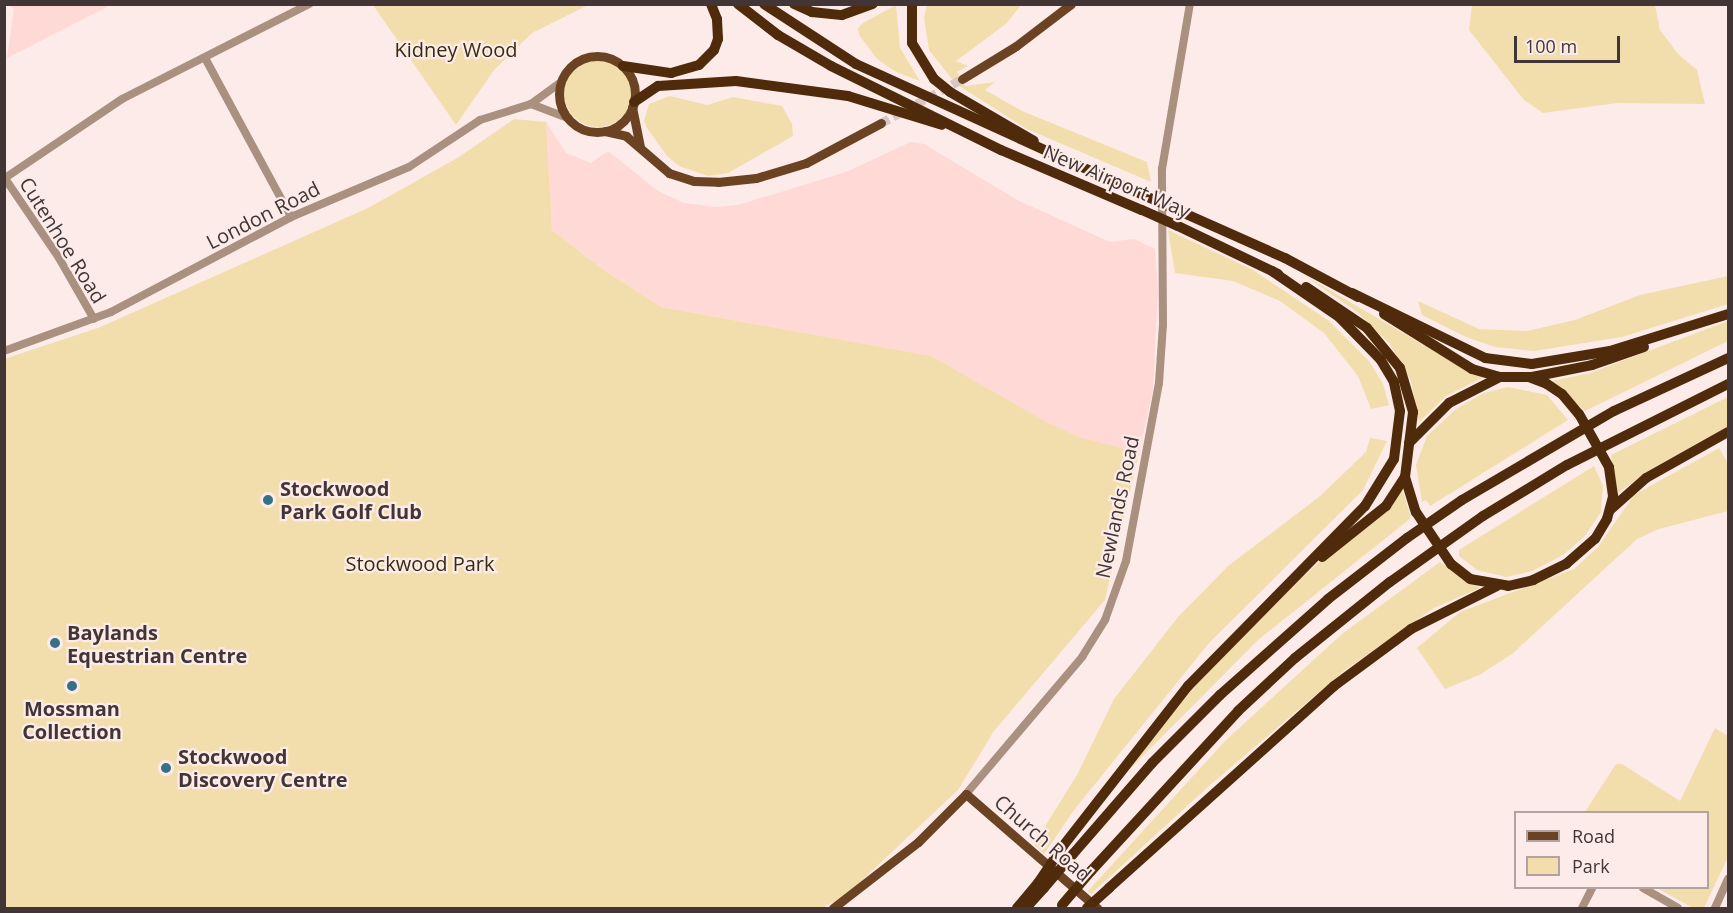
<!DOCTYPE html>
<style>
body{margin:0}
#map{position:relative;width:1733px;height:913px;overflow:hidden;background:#fcebe9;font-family:"Open Sans",sans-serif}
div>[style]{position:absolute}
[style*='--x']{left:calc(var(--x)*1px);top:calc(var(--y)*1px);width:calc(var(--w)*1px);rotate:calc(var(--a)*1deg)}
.built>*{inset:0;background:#fed9d5}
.green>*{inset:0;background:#f2deac}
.round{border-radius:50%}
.major-tunnel>*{height:9px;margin-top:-4.5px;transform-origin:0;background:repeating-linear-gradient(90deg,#d7c7c5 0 9px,transparent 0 13.5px)}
.minor>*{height:8px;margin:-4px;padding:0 4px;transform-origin:4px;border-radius:4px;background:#a9907f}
.major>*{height:9px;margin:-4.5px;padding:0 4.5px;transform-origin:4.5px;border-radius:4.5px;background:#6b4323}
.major>.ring{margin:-4.5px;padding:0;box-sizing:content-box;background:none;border:9px solid #6b4323;border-radius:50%}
.highway>*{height:10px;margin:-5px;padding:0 5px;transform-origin:5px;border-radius:5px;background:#4f2b0c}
.highway-bridge>*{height:10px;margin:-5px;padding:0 5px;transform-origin:5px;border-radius:5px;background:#4f2b0c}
.dots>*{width:16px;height:16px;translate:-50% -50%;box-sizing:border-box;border:3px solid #fcebe9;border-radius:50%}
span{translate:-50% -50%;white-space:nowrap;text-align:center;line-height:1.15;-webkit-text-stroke:4.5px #fcebe9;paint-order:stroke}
.park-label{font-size:20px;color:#362b0f}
.street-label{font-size:20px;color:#413635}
.poi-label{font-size:20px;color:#413635;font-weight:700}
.left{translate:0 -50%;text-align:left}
.frame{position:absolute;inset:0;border:6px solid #413635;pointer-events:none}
.legend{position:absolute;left:1514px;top:811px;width:195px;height:78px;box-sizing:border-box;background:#fcebe9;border:2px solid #b1a3a1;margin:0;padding:8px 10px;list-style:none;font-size:18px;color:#413635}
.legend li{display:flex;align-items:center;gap:12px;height:30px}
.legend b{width:30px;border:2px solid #b1a3a1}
.scale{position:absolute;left:1514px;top:36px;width:106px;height:27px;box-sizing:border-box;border:3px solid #413635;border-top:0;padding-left:8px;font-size:18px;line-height:21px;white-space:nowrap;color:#413635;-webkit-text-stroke:4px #fcebe9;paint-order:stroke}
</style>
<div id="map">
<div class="built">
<i style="clip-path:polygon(9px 5px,111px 5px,7px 58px,14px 9px)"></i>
<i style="clip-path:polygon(546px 122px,566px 153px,591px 163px,608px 151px,658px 191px,684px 203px,716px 207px,738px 205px,846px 172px,911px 142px,924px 144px,1019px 201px,1110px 242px,1134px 239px,1155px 249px,1158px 290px,1153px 390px,1139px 453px,1090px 448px,931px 356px,661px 307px,602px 269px,552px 230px)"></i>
</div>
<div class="green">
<i style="clip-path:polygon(373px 5px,588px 5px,532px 33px,494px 70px,456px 125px)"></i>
<i style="clip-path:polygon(896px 5px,900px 48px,920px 81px,896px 72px,877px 59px,859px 35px,858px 28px,863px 23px)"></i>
<i style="clip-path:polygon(927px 5px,1021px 5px,1007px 23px,956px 61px,968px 66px,957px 72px,965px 86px,995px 82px,985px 90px,1022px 111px,1147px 162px,1151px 182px,1027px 129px,956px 84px,929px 50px,924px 18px)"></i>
<i style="clip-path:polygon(1472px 5px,1655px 5px,1660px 30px,1678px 54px,1697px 70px,1705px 104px,1617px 103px,1543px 113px,1524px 100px,1469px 30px)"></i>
<i class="round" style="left:564px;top:59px;width:68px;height:68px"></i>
<i style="clip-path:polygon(670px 96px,707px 105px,733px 97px,782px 106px,792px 124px,793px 136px,728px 173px,708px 176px,679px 166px,667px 156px,647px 128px,644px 121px,649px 104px)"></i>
<i style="clip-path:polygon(514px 119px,546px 122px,552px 230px,602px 269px,661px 307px,931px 356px,1048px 423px,1079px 437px,1139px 453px,1105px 600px,994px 731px,958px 790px,844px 897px,822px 908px,5px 908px,4px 359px,98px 328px,368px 208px,459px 157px)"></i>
<i style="clip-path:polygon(1168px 230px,1253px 270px,1329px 321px,1369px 361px,1383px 384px,1389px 405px,1371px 409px,1358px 376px,1324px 333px,1280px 301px,1233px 281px,1175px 273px)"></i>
<i style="clip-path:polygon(1302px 274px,1468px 371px,1484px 377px,1446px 396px,1419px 422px,1411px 381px,1389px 343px,1357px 312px)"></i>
<i style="clip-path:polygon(1728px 276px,1728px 304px,1622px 337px,1534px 351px,1495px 347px,1466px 337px,1422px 315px,1418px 301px,1479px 329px,1527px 331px,1575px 320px,1640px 295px)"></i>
<i style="clip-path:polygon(1728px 321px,1728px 341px,1585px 411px,1552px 381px,1590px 373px)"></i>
<i style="clip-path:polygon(1508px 387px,1547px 395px,1568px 420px,1430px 506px,1426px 500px,1422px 502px,1416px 465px,1427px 436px,1456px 409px,1484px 393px)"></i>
<i style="clip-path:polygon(1728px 397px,1728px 426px,1646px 472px,1617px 494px,1611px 455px)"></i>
<i style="clip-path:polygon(1370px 438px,1387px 441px,1363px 490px,1209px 643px,1074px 810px,1044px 854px,1034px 844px,1077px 775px,1114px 699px,1178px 617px,1228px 566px,1319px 497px,1366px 452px)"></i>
<i style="clip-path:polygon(1719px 448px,1728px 463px,1728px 511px,1659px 529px,1637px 539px,1512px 654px,1479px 675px,1445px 689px,1417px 648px,1460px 612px,1574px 569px,1598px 547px,1634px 495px)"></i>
<i style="clip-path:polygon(1594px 466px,1603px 486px,1601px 512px,1585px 536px,1563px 555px,1532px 571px,1506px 577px,1477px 570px,1459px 556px,1459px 550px)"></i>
<i style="clip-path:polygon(1402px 488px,1411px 518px,1258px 640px,1122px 777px,1202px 677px,1287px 591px)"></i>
<i style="clip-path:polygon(1440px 562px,1480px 588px,1434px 608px,1345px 670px,1210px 785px,1091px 894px,1088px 891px,1226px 740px,1342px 634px)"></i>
<i style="clip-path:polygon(1715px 728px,1728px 736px,1728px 857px,1704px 908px,1693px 908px,1657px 888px,1708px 888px,1708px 812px,1585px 812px,1616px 764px,1622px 764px,1680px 801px)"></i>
</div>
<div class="major-tunnel">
<i style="--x:881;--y:123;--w:92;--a:-28.5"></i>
</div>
<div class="minor">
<i style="--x:205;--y:58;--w:181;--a:61.6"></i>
<i style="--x:531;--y:104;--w:40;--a:21"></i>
<i style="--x:4;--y:177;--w:98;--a:55.8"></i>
<i style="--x:59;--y:258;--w:70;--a:60.2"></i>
<i style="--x:5;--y:178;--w:141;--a:-34"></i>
<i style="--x:122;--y:99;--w:210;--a:-26.9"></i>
<i style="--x:4;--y:351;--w:114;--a:-20"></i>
<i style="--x:111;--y:312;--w:204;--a:-27.8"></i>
<i style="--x:291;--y:217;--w:128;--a:-23"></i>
<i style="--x:409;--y:167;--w:85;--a:-33.5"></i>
<i style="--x:480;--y:120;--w:53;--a:-17.4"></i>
<i style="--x:531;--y:104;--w:36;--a:-36"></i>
<i style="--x:966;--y:794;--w:180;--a:-49.7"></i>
<i style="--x:1082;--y:657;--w:44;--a:-58.1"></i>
<i style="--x:1105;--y:620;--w:63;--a:-70.4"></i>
<i style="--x:1126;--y:561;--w:181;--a:-79.5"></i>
<i style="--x:1159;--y:383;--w:58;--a:-86.1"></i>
<i style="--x:1163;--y:325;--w:156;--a:-90.4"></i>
<i style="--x:1162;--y:169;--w:167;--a:-80.4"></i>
<i style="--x:1643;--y:888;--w:40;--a:29.7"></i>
<i style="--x:1582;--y:908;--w:22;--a:-63"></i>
<i style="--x:1715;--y:908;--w:32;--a:-66"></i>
</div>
<div class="major">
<i class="ring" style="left:559px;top:56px;width:67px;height:67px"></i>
<i style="--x:962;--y:79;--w:63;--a:-31.4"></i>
<i style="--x:1016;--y:46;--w:69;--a:-37.4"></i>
<i style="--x:632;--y:107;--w:41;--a:78.7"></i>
<i style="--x:605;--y:131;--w:22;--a:13"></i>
<i style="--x:626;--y:136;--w:57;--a:40.7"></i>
<i style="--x:669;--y:173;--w:26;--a:18"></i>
<i style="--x:694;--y:181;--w:24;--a:2"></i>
<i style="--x:718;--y:182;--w:38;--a:-6"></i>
<i style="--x:756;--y:178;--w:52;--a:-16.7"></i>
<i style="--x:806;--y:163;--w:85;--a:-28.1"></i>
<i style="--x:833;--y:908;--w:108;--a:-37.8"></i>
<i style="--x:918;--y:842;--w:68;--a:-45"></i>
<i style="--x:966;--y:794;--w:174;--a:41"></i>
</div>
<div class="highway">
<i style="--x:738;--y:4;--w:51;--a:37.8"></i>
<i style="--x:778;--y:35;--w:61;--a:30.3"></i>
<i style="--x:831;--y:66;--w:190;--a:26.3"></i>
<i style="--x:1001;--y:150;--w:153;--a:23.1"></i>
<i style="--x:764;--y:4;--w:110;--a:33.1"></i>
<i style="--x:856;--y:64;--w:313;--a:24.5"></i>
<i style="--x:794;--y:4;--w:20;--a:24"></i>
<i style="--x:812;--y:12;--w:30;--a:6"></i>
<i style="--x:842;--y:15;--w:33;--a:-20"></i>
<i style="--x:912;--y:4;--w:39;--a:90"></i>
<i style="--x:912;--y:43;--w:42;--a:58.6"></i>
<i style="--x:934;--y:79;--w:21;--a:39"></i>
<i style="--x:950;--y:92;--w:97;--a:30.3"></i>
<i style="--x:623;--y:66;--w:49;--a:8.3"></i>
<i style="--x:671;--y:73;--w:29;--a:-16"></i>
<i style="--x:699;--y:65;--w:21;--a:-45"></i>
<i style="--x:714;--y:50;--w:12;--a:-70"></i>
<i style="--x:718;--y:39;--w:20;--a:-93"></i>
<i style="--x:717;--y:19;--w:16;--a:-112"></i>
<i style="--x:634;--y:102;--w:29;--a:-34"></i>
<i style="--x:658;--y:86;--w:78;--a:-3.7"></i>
<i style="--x:736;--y:81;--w:113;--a:7.6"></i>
<i style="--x:848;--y:96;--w:98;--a:17.1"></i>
<i style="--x:1177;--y:210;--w:118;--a:24"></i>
<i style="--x:1285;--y:258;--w:83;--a:28.1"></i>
<i style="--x:1178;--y:226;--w:111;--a:25.6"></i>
<i style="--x:1306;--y:287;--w:73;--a:33.9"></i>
<i style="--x:1367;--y:328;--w:52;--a:50.5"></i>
<i style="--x:1400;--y:368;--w:46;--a:73.5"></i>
<i style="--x:1413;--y:412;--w:65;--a:97"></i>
<i style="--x:1405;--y:477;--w:37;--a:73"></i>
<i style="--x:1352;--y:293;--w:148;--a:26"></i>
<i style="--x:1485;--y:358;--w:47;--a:7.3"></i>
<i style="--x:1532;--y:364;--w:79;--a:-9.5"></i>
<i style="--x:1610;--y:351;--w:124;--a:-17.4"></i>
<i style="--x:1384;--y:314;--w:104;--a:32"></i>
<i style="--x:1472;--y:369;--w:29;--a:16"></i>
<i style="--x:1532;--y:377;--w:61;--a:-11.3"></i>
<i style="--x:1592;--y:365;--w:55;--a:-19.1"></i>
<i style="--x:1409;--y:443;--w:57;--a:-45"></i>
<i style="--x:1449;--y:403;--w:57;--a:-27"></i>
<i style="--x:1500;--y:377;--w:29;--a:0"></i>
<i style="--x:1529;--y:377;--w:19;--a:21"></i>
<i style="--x:1547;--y:384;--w:18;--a:34"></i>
<i style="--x:1562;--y:394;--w:26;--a:50"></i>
<i style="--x:1610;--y:510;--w:48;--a:-41.6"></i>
<i style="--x:1646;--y:478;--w:94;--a:-29.3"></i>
<i style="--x:1322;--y:557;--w:82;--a:-38.6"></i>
<i style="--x:1386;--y:506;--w:35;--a:-57"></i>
<i style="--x:1451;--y:564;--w:24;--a:38"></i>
<i style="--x:1470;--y:579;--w:39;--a:10"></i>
<i style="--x:1508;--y:586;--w:26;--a:-13"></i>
<i style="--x:1533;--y:580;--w:37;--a:-26"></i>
<i style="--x:1566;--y:564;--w:38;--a:-41"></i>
<i style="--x:1595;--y:539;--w:23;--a:-59"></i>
<i style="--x:1607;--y:519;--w:24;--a:-75"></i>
<i style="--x:1613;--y:496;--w:29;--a:-98"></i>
<i style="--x:1063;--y:846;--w:203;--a:-52"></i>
<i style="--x:1188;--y:686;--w:252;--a:-45.5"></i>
<i style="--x:1365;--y:506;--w:55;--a:-58.3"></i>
<i style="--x:1394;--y:459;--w:48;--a:-82.9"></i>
<i style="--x:1400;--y:411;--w:30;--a:-102"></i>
<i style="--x:1394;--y:382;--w:26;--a:-121"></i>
<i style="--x:1381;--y:360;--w:60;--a:-134.3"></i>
<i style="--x:1339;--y:317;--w:81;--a:-145.5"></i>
<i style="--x:1073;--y:854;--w:121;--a:-49"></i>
<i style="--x:1152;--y:763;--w:96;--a:-45"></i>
<i style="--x:1220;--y:695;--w:144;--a:-41.6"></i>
<i style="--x:1328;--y:599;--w:100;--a:-37.7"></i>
<i style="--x:1407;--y:538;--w:67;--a:-34.6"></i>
<i style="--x:1462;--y:500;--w:176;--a:-30.4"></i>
<i style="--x:1614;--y:411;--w:126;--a:-24.9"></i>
<i style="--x:1091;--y:871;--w:217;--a:-47.4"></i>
<i style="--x:1238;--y:711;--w:78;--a:-42.9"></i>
<i style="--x:1295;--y:658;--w:122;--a:-38.7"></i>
<i style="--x:1390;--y:582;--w:114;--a:-35.4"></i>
<i style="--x:1483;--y:516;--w:98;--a:-31.3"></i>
<i style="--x:1567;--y:465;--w:180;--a:-26.7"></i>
<i style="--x:1109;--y:888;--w:302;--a:-41.9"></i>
<i style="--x:1334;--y:686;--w:96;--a:-36.5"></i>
<i style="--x:1411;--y:629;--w:96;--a:-26.6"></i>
<i style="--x:1017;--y:908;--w:33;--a:-50"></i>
<i style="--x:1026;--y:908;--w:27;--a:-48"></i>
</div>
<div class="highway-bridge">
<i style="--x:1141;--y:194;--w:39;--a:24"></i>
<i style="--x:1142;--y:210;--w:39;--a:24"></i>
<i style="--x:1579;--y:414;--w:61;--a:60.5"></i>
<i style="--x:1416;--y:512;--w:63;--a:56.1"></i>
<i style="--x:1038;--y:883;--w:45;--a:-56"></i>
<i style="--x:1044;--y:888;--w:45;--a:-49.5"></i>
<i style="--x:1062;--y:905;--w:45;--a:-49.5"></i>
<i style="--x:1087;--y:908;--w:30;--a:-42"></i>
</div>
<div class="dots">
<i style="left:268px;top:500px;background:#357288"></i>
<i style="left:55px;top:643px;background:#357288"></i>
<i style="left:72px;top:686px;background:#357288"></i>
<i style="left:166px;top:768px;background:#357288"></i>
</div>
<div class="park-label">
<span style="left:456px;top:49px">Kidney Wood</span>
<span style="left:420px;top:563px">Stockwood Park</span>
</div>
<div class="street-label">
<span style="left:1117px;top:181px;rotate:23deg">New Airport Way</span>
<span style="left:263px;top:215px;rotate:-27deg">London Road</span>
<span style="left:63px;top:240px;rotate:58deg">Cutenhoe Road</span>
<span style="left:1117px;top:507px;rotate:-78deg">Newlands Road</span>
<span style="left:1043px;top:838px;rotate:41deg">Church Road</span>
</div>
<div class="poi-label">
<span class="left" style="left:280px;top:500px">Stockwood<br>Park Golf Club</span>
<span class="left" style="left:67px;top:644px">Baylands<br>Equestrian Centre</span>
<span style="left:72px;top:720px">Mossman<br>Collection</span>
<span class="left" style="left:178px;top:768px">Stockwood<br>Discovery Centre</span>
</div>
<div class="frame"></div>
<ul class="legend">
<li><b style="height:8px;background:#6b4323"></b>Road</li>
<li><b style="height:16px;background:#f2deac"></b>Park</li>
</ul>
<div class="scale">100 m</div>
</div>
